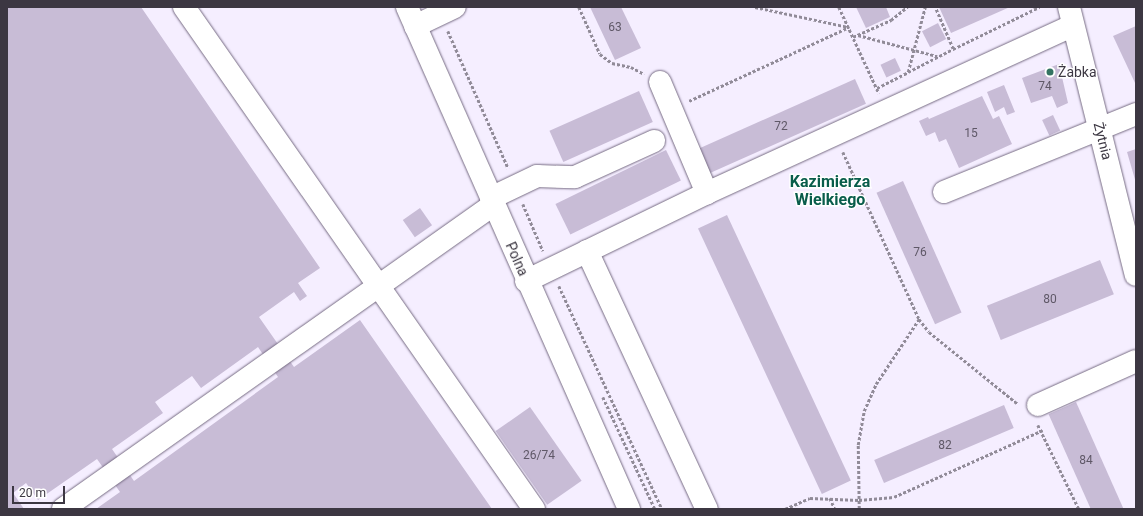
<!DOCTYPE html>
<meta charset="utf-8">
<style>
body{margin:0}
#map{position:relative;width:1143px;height:516px;overflow:hidden;background:#f5eeff;font-family:Roboto,sans-serif}
div>[style]{position:absolute}
[style*='--x']{left:calc(var(--x)*1px);top:calc(var(--y)*1px);width:calc(var(--w)*1px);rotate:calc(var(--a)*1deg)}
.building>*{inset:0;background:#c8bcd6;transform-origin:0 0}
.path>*{height:2.5px;margin-top:-1.25px;transform-origin:0;background:repeating-linear-gradient(90deg,#918b98 0 3px,transparent 0 5px)}
.roads{filter:drop-shadow(0 0 1px #766b83) drop-shadow(0 0 1px #766b83)}
.minor>*{height:22px;margin:-11px;padding:0 11px;transform-origin:11px;border-radius:11px;background:#fff}
.dots>*{width:11px;height:11px;translate:-50% -50%;box-sizing:border-box;border:2px solid #fff;border-radius:50%}
span{translate:-50% -50%;white-space:nowrap;text-align:center;line-height:1.15;-webkit-text-stroke:3px #fff;paint-order:stroke}
.number-label{font-size:12px;color:#5f5867}
.number-label span{-webkit-text-stroke-width:0}
.poi-label{font-size:14px;color:#3c3742}
.left{translate:0 -50%;text-align:left}
.street-label{font-size:14px;color:#3c3742}
.quarter-label{font-size:16px;color:#095d4b;font-weight:700}
.frame{position:absolute;inset:0;border:8px solid #3c3742;pointer-events:none}
.scale{position:absolute;left:12px;top:486px;width:53px;height:18px;box-sizing:border-box;border:2px solid #3c3742;border-top:0;padding-left:5px;font-size:12px;line-height:14px;white-space:nowrap;color:#3c3742;-webkit-text-stroke:3px #fff;paint-order:stroke}
</style>
<div id="map">
<div class="building">
<i style="clip-path:polygon(evenodd,7px 7px,141px 7px,320px 268px,298px 283px,307px 296px,300px 301px,294px 292px,259px 317px,294px 367px,360px 320px,492px 509px,96px 509px,120px 492px,97px 459px,38px 500px,26px 483px,13px 493px,24px 509px,7px 509px,7px 7px,258px 347px,278px 377px,134px 481px,112px 449px,163px 413px,155px 402px,192px 376px,201px 388px,258px 347px)"></i>
<i style="clip-path:polygon(590px 7px,621px 7px,641px 48px,615px 60px)"></i>
<i style="clip-path:polygon(856px 7px,886px 7px,890px 17px,866px 28px)"></i>
<i style="clip-path:polygon(939px 7px,1010px 7px,951px 33px)"></i>
<i style="left:938px;top:23px;width:18px;height:18px;rotate:63deg"></i>
<i style="clip-path:polygon(1136px 26px,1136px 85px,1113px 36px)"></i>
<i style="left:895px;top:58px;width:14px;height:16px;rotate:65deg"></i>
<i style="clip-path:polygon(1059px 64px,1068px 103px,1057px 108px,1052px 96px,1031px 103px,1022px 78px)"></i>
<i style="left:855px;top:79px;width:27px;height:175px;rotate:66deg"></i>
<i style="clip-path:polygon(1004px 85px,1015px 112px,1007px 115px,1004px 107px,995px 112px,987px 92px)"></i>
<i style="left:639px;top:91px;width:34px;height:98px;rotate:66deg"></i>
<i style="clip-path:polygon(982px 96px,993px 119px,999px 116px,1012px 144px,959px 168px,946px 139px,939px 142px,935px 132px,926px 136px,919px 121px,928px 117px,929px 119px)"></i>
<i style="left:1053px;top:115px;width:17px;height:12px;rotate:65deg"></i>
<i style="clip-path:polygon(1136px 149px,1136px 183px,1127px 152px)"></i>
<i style="left:666px;top:150px;width:34px;height:123px;rotate:64deg"></i>
<i style="left:903px;top:181px;width:144px;height:29px;rotate:66deg"></i>
<i style="left:420px;top:208px;width:21px;height:21px;rotate:55deg"></i>
<i style="left:727px;top:215px;width:293px;height:32px;rotate:65deg"></i>
<i style="left:1100px;top:260px;width:37px;height:122px;rotate:68deg"></i>
<i style="left:1076px;top:402px;width:117px;height:30px;rotate:66deg"></i>
<i style="left:1004px;top:405px;width:25px;height:141px;rotate:67deg"></i>
<i style="left:530px;top:407px;width:90px;height:42px;rotate:55deg"></i>
</div>
<div class="path">
<i style="--x:579;--y:7;--w:51;--a:65.9"></i>
<i style="--x:600;--y:54;--w:15;--a:37"></i>
<i style="--x:612;--y:63;--w:19;--a:12"></i>
<i style="--x:631;--y:67;--w:15;--a:28"></i>
<i style="--x:755;--y:7;--w:95;--a:12.1"></i>
<i style="--x:839;--y:7;--w:95;--a:65.1"></i>
<i style="--x:448;--y:31;--w:150;--a:66.3"></i>
<i style="--x:858;--y:35;--w:82;--a:14.9"></i>
<i style="--x:853;--y:37;--w:42;--a:-24.1"></i>
<i style="--x:891;--y:20;--w:21;--a:-39"></i>
<i style="--x:953;--y:49;--w:96;--a:-26"></i>
<i style="--x:908;--y:72;--w:51;--a:-27.1"></i>
<i style="--x:953;--y:49;--w:46;--a:-113.2"></i>
<i style="--x:877;--y:88;--w:35;--a:-27"></i>
<i style="--x:908;--y:72;--w:67;--a:-75.3"></i>
<i style="--x:689;--y:101;--w:176;--a:-24.8"></i>
<i style="--x:843;--y:152;--w:183;--a:65.5"></i>
<i style="--x:919;--y:319;--w:16;--a:52"></i>
<i style="--x:929;--y:332;--w:114;--a:39"></i>
<i style="--x:523;--y:204;--w:51;--a:66.9"></i>
<i style="--x:559;--y:286;--w:246;--a:65.2"></i>
<i style="--x:603;--y:397;--w:123;--a:65.1"></i>
<i style="--x:1038;--y:425;--w:93;--a:64"></i>
<i style="--x:830;--y:498;--w:12;--a:66"></i>
<i style="--x:785;--y:509;--w:27;--a:-24"></i>
<i style="--x:810;--y:498;--w:49;--a:2.3"></i>
<i style="--x:859;--y:500;--w:35;--a:-5"></i>
<i style="--x:894;--y:497;--w:163;--a:-24.2"></i>
<i style="--x:859;--y:509;--w:64;--a:-90.9"></i>
<i style="--x:858;--y:445;--w:35;--a:-80"></i>
<i style="--x:864;--y:411;--w:30;--a:-66"></i>
<i style="--x:876;--y:384;--w:78;--a:-56.5"></i>
</div>
<div class="roads">
<div class="minor">
<i style="--x:184;--y:7;--w:612;--a:55.12"></i>
<i style="--x:407;--y:7;--w:549;--a:66.14"></i>
<i style="--x:1069;--y:7;--w:276;--a:76"></i>
<i style="--x:415;--y:26;--w:44;--a:-25.4"></i>
<i style="--x:660;--y:82;--w:121;--a:67.1"></i>
<i style="--x:944;--y:192;--w:207;--a:-22.1"></i>
<i style="--x:491;--y:198;--w:51;--a:-25.6"></i>
<i style="--x:537;--y:176;--w:38;--a:2"></i>
<i style="--x:575;--y:177;--w:87;--a:-24.5"></i>
<i style="--x:587;--y:251;--w:285;--a:65.1"></i>
<i style="--x:526;--y:281;--w:201;--a:-25.9"></i>
<i style="--x:707;--y:193;--w:401;--a:-24.6"></i>
<i style="--x:1038;--y:405;--w:107;--a:-24.2"></i>
<i style="--x:63;--y:509;--w:527;--a:-35.26"></i>
</div>
</div>
<div class="dots">
<i style="left:1050px;top:72px;background:#337361"></i>
</div>
<div class="number-label">
<span style="left:615px;top:28px">63</span>
<span style="left:1045px;top:87px">74</span>
<span style="left:781px;top:127px">72</span>
<span style="left:971px;top:134px">15</span>
<span style="left:920px;top:253px">76</span>
<span style="left:1050px;top:300px">80</span>
<span style="left:945px;top:446px">82</span>
<span style="left:539px;top:456px">26/74</span>
<span style="left:1086px;top:461px">84</span>
</div>
<div class="poi-label">
<span class="left" style="left:1058px;top:72px">Żabka</span>
</div>
<div class="street-label">
<span style="left:1103px;top:141px;rotate:76deg">Żytnia</span>
<span style="left:517px;top:259px;rotate:66deg">Polna</span>
</div>
<div class="quarter-label">
<span style="left:830px;top:191px">Kazimierza<br>Wielkiego</span>
</div>
<div class="frame"></div>
<div class="scale">20 m</div>
</div>
